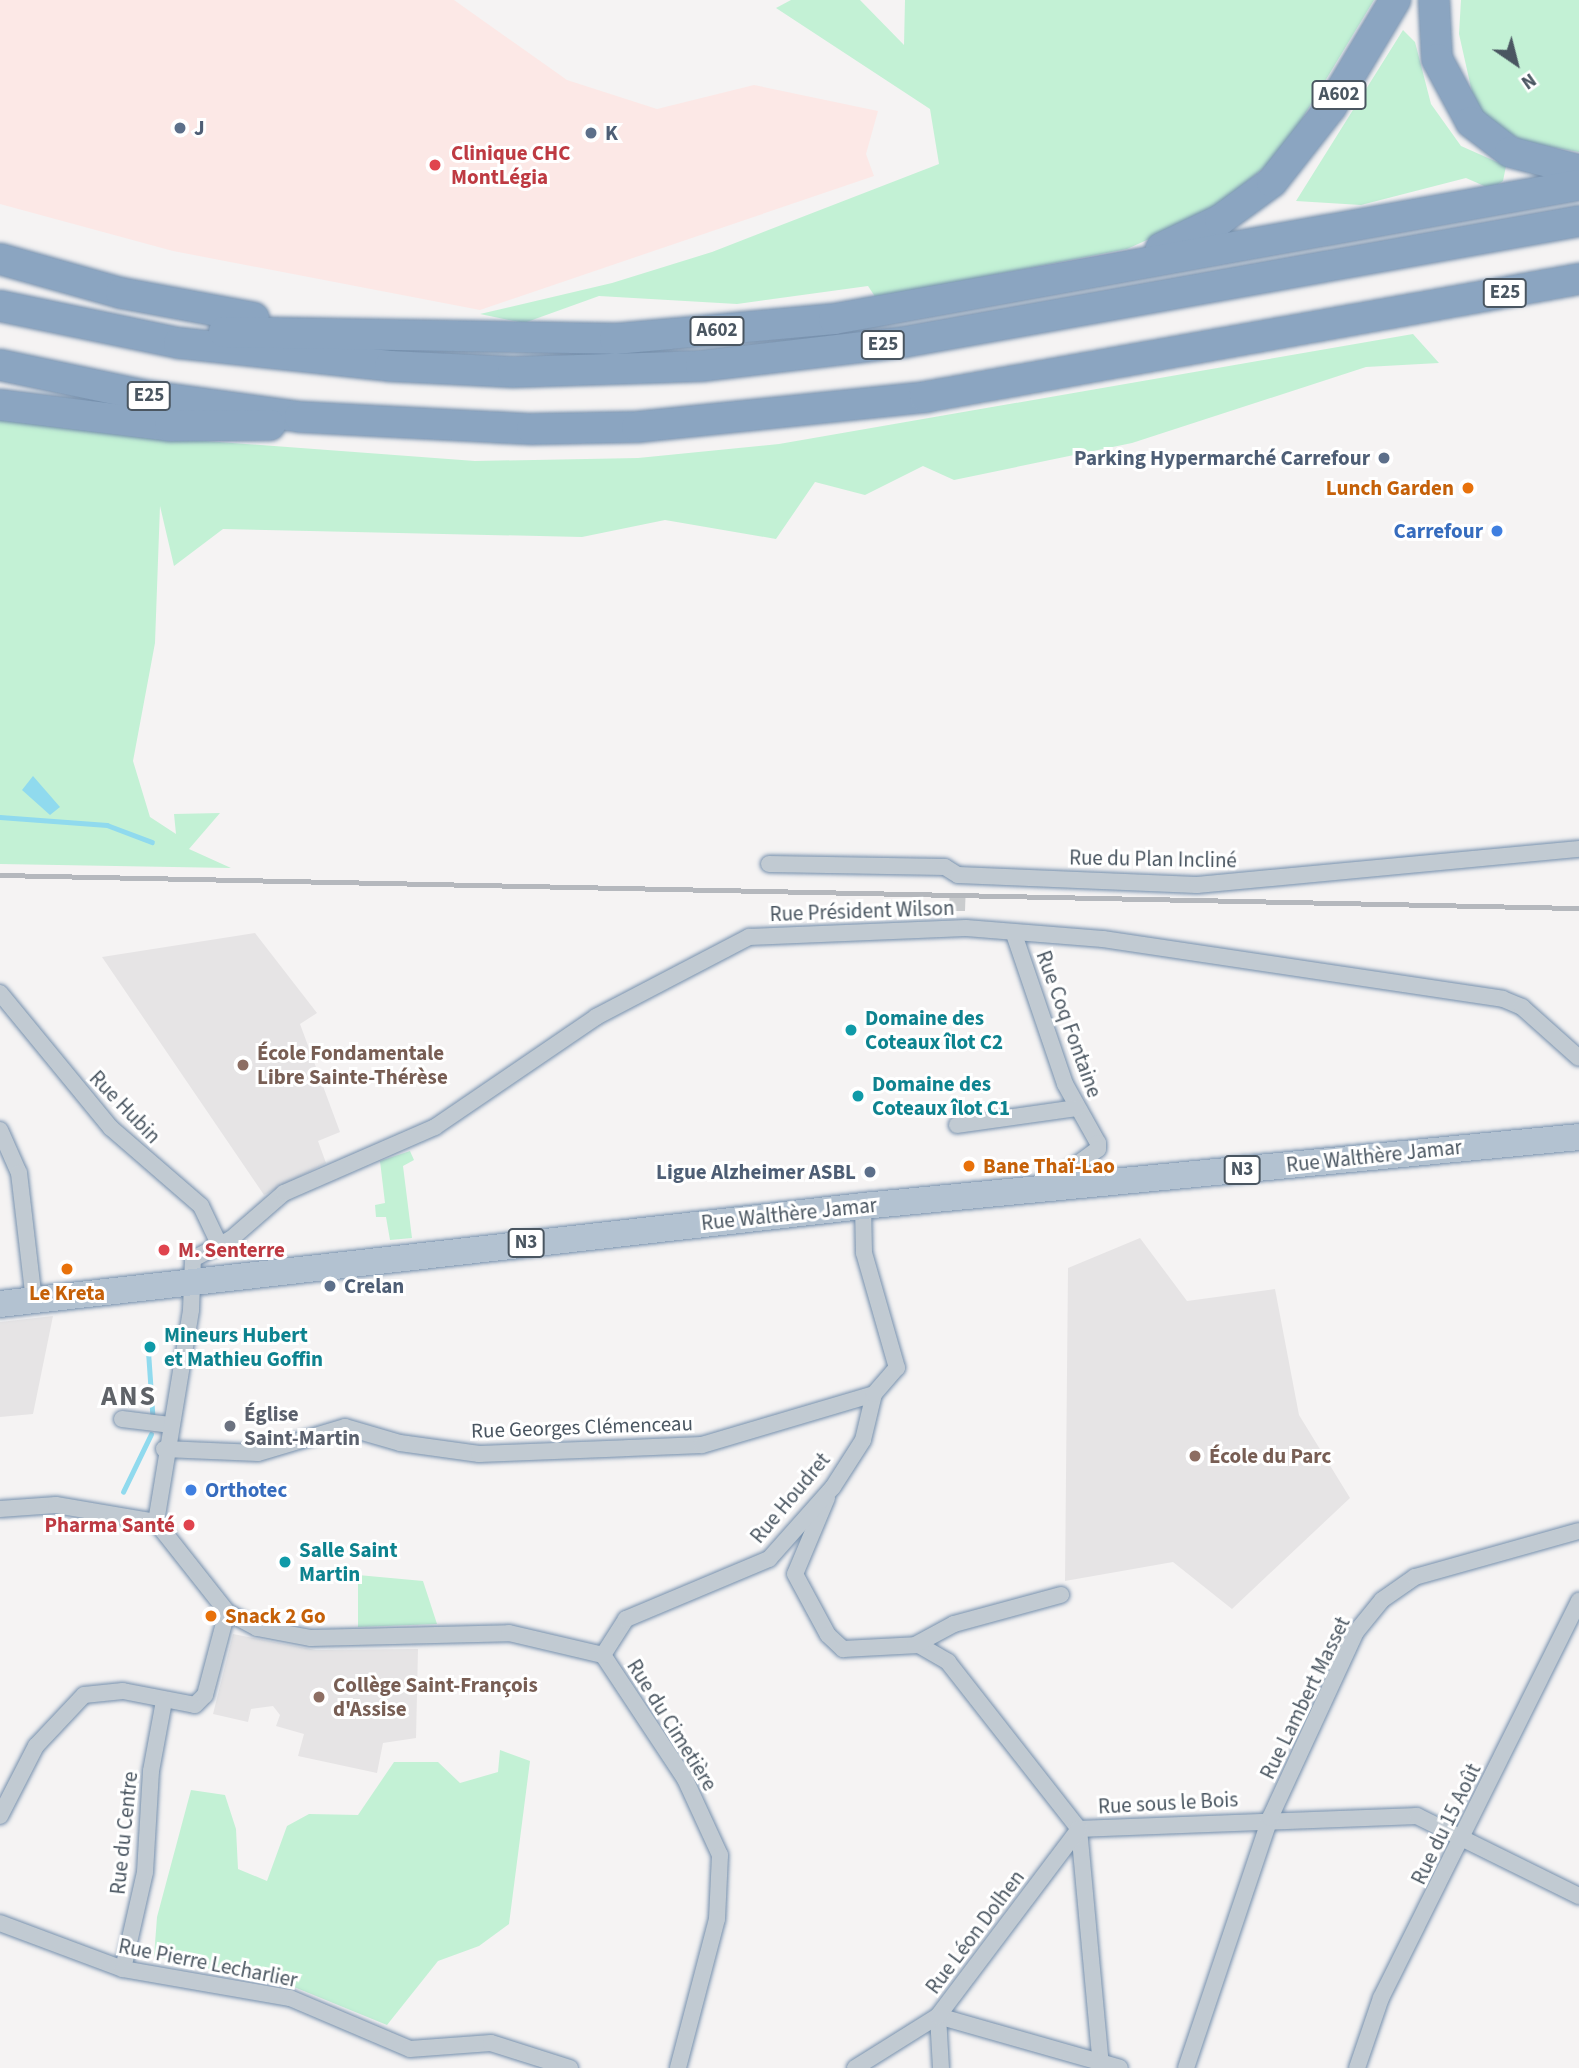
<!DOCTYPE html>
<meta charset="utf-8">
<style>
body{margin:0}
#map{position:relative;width:1579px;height:2068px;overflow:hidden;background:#f5f3f3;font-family:"Source Sans 3",sans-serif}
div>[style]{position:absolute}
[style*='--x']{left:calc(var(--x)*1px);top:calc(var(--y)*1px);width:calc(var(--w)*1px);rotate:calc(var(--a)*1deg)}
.education>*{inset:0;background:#e6e4e5}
.medical>*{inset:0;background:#fce8e6}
.green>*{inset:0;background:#c3f1d5}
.water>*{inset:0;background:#90daee}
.stream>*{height:4.5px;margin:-2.25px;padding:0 2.25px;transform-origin:2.25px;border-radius:2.25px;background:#90daee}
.street-tunnel>*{height:16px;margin-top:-8px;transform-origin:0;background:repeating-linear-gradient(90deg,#caccce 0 16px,transparent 0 24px)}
.roads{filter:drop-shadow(0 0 2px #7690ad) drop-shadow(0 0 2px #7690ad)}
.street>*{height:16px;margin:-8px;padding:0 8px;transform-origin:8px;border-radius:8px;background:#c1cad2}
.primary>*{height:26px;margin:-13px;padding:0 13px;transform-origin:13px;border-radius:13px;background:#b3c2d1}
.highway>*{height:30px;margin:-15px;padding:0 15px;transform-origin:15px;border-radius:15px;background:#8ba5c1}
.rail>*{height:4.5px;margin:-2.25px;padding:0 2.25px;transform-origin:2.25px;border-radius:2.25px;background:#b5b8bd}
.dots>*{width:19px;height:19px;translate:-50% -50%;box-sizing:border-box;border:4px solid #fff;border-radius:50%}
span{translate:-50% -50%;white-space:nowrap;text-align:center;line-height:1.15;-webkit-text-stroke:6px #fff;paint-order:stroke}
.shield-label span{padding:2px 5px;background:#fff;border:2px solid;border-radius:5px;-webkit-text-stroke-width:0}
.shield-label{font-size:19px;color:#4a5661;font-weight:700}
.service-label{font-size:21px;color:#4e5e75;font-weight:700}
.left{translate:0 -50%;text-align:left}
.right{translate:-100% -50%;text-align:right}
.health-label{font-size:21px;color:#be3a42;font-weight:700}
.food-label{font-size:21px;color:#c56008;font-weight:700}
.shop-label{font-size:21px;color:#366cbe;font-weight:700}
.street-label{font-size:21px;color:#4a5661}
.culture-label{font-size:21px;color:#0d838f;font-weight:700}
.education-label{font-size:21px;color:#785e54;font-weight:700}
.worship-label{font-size:21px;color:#5b616d;font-weight:700}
.district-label{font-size:28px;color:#5f6368;font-weight:700;letter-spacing:2px}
.north{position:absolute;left:1481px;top:28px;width:70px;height:70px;-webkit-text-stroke:5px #fff;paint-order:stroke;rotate:145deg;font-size:19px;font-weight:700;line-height:28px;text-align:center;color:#4a5661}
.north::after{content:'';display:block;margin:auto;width:24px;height:32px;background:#4a5661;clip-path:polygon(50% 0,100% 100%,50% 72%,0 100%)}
</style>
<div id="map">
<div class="education">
<i style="clip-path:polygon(255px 933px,317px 1013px,300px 1024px,340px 1132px,318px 1141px,326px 1163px,264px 1195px,102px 957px)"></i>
<i style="clip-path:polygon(1140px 1238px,1187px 1301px,1275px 1289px,1299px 1415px,1350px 1498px,1232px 1609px,1173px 1562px,1065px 1581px,1068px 1268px)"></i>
<i style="clip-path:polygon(53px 1316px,33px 1414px,0 1417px,0 1322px)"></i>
<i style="clip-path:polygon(233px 1634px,316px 1650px,418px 1649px,416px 1738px,383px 1743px,377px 1773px,298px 1756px,304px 1734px,276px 1726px,280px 1715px,273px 1706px,251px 1709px,248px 1722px,213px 1714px)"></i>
</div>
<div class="medical">
<i style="clip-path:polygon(0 0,454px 0,567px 80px,657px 109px,754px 85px,878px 111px,866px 154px,874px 176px,480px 310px,173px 251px,0 204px)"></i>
</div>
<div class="green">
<i style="clip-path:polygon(791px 0,860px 0,904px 45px,905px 0,1374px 0,1281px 154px,1211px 211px,1127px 249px,876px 298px,868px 286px,737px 304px,599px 296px,524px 323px,480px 314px,612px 283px,712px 252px,939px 164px,930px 109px,776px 8px)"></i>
<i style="clip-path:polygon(1461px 0,1579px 0,1579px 152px,1527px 143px,1486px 120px,1472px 92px,1459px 34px)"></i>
<i style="clip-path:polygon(1403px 30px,1415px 42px,1431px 104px,1461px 146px,1506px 166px,1503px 181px,1491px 189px,1466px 178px,1361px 205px,1296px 201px)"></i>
<i style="clip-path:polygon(1413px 334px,1439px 363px,1366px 367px,1132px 443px,954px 480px,923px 466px,865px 495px,815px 482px,776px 539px,665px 520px,582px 537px,223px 529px,174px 566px,160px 506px,155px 643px,133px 761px,150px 817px,176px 834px,174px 814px,220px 813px,189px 849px,231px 868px,0 864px,0 416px,125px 435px,475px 461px,638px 458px,779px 444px)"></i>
<i style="clip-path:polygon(410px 1151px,414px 1160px,403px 1166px,412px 1238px,390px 1240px,386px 1217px,376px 1217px,375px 1205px,385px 1203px,380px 1161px)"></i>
<i style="clip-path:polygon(358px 1575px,423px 1581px,437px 1624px,358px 1627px)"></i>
<i style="clip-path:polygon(500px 1750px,530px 1761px,509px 1924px,479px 1946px,438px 1961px,387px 2025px,294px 1987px,154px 1957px,157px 1917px,191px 1790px,225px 1795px,236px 1829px,238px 1869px,267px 1881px,287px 1826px,309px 1814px,358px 1815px,394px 1762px,438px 1762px,460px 1783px,498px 1772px)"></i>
</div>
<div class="water">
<i style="clip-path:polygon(33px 776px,60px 807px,50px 815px,22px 790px)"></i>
</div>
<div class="stream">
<i style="--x:0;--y:817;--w:107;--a:4.3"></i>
<i style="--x:107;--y:825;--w:48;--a:20.7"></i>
<i style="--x:148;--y:1344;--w:74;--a:86.1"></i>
<i style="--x:123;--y:1492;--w:64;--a:-64.2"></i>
</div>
<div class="street-tunnel">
<i style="--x:957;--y:911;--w:23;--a:-88"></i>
</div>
<div class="roads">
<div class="street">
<i style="--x:769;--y:864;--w:176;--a:1"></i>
<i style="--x:945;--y:867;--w:15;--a:32"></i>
<i style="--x:958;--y:875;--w:239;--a:2.4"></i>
<i style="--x:1197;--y:885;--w:384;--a:-5.4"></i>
<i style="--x:1015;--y:937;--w:155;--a:71.2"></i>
<i style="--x:1065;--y:1084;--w:68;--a:60.8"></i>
<i style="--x:1098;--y:1143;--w:6;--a:90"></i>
<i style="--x:1098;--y:1149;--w:39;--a:144"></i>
<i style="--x:1066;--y:1172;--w:16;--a:97"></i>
<i style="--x:0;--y:993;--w:175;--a:50.6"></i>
<i style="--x:111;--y:1128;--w:119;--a:40.9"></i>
<i style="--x:201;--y:1206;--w:44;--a:64.6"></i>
<i style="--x:957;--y:1125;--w:120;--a:-8.1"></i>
<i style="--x:0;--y:1130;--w:47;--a:66.2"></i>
<i style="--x:19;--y:1173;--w:128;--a:83.3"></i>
<i style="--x:122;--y:1419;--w:48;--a:7.1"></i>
<i style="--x:164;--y:1449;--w:94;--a:2.4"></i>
<i style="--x:258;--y:1453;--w:91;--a:-16.6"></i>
<i style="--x:345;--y:1427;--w:57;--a:16.2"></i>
<i style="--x:400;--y:1443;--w:80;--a:7.9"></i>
<i style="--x:479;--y:1454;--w:223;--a:-2.3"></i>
<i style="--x:702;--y:1445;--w:179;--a:-16.5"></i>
<i style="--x:827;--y:1498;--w:82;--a:112.8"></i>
<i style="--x:795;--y:1574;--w:69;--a:61.6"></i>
<i style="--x:828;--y:1635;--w:21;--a:43"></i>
<i style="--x:843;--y:1649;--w:76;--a:-3"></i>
<i style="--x:919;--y:1645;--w:34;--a:30"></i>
<i style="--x:948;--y:1662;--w:212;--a:51.9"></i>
<i style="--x:0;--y:1509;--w:56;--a:-4.1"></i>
<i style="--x:56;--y:1505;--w:101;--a:9.6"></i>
<i style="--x:156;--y:1522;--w:115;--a:51.7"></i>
<i style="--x:227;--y:1612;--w:34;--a:28"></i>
<i style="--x:257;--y:1628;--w:55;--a:10.5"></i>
<i style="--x:311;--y:1638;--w:198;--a:-1.4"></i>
<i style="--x:509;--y:1633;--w:97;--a:13.2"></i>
<i style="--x:603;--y:1655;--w:149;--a:56.5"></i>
<i style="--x:685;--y:1779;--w:84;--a:65.3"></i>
<i style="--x:720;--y:1855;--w:64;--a:92.7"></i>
<i style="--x:717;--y:1919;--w:154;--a:104.7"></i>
<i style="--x:156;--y:1522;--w:215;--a:-80.6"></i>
<i style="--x:191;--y:1310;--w:51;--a:-87.8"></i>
<i style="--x:193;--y:1259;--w:43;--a:-27.8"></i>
<i style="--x:231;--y:1239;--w:70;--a:-41"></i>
<i style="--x:284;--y:1193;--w:165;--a:-23.6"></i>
<i style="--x:435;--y:1127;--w:195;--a:-34.3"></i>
<i style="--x:596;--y:1017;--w:173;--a:-27.6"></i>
<i style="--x:749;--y:937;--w:217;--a:-2.4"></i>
<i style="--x:966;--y:928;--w:137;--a:4.6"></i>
<i style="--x:1103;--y:939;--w:404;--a:8.5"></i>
<i style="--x:1503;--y:999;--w:21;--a:23"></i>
<i style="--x:1522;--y:1007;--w:76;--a:41.8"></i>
<i style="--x:915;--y:1645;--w:44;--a:-28.3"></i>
<i style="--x:954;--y:1624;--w:111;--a:-15.2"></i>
<i style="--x:603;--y:1655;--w:43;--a:-57.4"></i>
<i style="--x:626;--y:1619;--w:155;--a:-22.8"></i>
<i style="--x:769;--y:1559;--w:96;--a:-48.4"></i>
<i style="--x:833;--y:1487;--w:56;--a:-57.4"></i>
<i style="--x:863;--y:1440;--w:47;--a:-76.6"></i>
<i style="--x:874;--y:1394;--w:35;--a:-49"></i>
<i style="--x:897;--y:1368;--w:120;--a:-106"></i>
<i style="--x:864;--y:1253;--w:47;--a:-91.2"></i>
<i style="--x:0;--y:1816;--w:79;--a:-62.8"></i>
<i style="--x:36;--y:1746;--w:70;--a:-46.7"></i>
<i style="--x:84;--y:1695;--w:39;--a:-6"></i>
<i style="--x:123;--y:1691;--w:73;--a:11"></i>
<i style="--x:195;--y:1705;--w:14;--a:-45"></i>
<i style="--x:205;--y:1695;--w:86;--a:-75.2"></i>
<i style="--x:1079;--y:1829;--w:338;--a:-2.2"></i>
<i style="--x:1417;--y:1816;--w:181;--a:26.3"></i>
<i style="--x:1079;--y:1829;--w:240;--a:84.7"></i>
<i style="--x:0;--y:1923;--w:131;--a:20.5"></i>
<i style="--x:123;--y:1969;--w:169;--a:9.9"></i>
<i style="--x:290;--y:1998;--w:130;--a:23"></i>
<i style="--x:410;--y:2049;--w:81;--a:-4.2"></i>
<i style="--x:491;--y:2043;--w:83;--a:17.6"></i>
<i style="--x:123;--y:1969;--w:99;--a:-77.2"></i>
<i style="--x:145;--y:1872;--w:101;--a:-86.6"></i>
<i style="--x:151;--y:1771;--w:71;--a:-79.5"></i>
<i style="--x:938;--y:2016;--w:189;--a:15.9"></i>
<i style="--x:938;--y:2016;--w:52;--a:86.7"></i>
<i style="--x:855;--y:2068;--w:98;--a:-32.1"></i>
<i style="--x:938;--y:2016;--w:234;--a:-53"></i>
<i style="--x:1186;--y:2068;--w:264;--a:-71.4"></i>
<i style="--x:1270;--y:1818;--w:205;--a:-65.2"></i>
<i style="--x:1356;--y:1632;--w:41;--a:-50.9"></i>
<i style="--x:1382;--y:1600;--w:40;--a:-34.9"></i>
<i style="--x:1415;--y:1577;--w:170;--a:-15.7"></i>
<i style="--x:1357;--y:2068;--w:74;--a:-71.1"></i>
<i style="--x:1381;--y:1998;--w:444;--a:-63.5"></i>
</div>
<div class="primary">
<i style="--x:0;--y:1304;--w:869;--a:-6.48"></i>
<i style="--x:863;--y:1206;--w:719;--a:-5.5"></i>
</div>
<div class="highway">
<i style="--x:1434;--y:0;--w:59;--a:87.1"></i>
<i style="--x:1437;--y:59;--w:72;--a:61.6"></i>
<i style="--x:1471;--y:122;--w:49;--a:37.6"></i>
<i style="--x:1510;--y:152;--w:71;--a:14.6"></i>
<i style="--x:1161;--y:248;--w:65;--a:-25.4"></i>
<i style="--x:1220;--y:220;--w:64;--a:-36.2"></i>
<i style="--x:1272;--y:182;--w:95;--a:-51.8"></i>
<i style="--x:1331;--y:107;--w:125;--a:-59.1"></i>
<i style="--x:0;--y:259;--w:126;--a:15.7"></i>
<i style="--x:121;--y:293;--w:135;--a:10.6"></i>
<i style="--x:0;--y:306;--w:183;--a:11.7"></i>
<i style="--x:179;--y:343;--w:212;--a:6.2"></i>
<i style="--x:390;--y:366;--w:123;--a:2.8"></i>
<i style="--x:513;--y:372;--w:188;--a:-1.8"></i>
<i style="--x:701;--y:366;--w:204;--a:-6.7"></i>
<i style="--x:904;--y:342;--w:686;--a:-10.16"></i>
<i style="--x:224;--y:332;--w:391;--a:1"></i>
<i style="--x:615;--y:339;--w:220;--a:-5.2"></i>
<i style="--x:834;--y:319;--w:757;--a:-10.2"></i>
<i style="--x:0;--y:365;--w:145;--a:11.9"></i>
<i style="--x:142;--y:395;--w:160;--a:7.9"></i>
<i style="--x:300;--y:417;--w:232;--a:3"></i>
<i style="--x:532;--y:429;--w:105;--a:-1.1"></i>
<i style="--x:637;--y:427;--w:290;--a:-5.9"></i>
<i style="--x:925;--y:397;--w:665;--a:-10.23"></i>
<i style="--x:0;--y:405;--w:171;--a:7"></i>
<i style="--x:170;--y:426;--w:100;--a:-0.6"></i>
</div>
</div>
<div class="rail">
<i style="--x:0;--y:875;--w:1579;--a:1.2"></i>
</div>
<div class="dots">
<i style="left:180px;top:128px;background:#5c6f8a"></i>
<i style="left:591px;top:133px;background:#5c6f8a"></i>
<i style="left:435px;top:165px;background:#e0444e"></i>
<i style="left:1384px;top:458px;background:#5c6f8a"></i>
<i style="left:1468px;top:488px;background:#e8710a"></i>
<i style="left:1497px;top:531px;background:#3f7fe0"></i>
<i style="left:851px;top:1030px;background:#0f9aa8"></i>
<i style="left:243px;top:1065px;background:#8d6e63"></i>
<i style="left:858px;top:1096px;background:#0f9aa8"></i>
<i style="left:969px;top:1166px;background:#e8710a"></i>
<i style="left:870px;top:1172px;background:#5c6f8a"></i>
<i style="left:164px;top:1250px;background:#e0444e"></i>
<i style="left:67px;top:1269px;background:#e8710a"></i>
<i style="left:330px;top:1286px;background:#5c6f8a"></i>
<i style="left:150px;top:1347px;background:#0f9aa8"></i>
<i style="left:230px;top:1426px;background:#6b7280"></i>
<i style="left:1195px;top:1456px;background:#8d6e63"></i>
<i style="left:191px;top:1490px;background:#3f7fe0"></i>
<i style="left:189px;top:1525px;background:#e0444e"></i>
<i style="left:285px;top:1562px;background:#0f9aa8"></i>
<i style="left:211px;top:1616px;background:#e8710a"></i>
<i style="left:319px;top:1697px;background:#8d6e63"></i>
</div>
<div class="shield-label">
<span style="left:1339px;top:95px">A602</span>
<span style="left:1505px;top:293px">E25</span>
<span style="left:717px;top:331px">A602</span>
<span style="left:883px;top:345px">E25</span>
<span style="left:149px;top:396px">E25</span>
<span style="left:1242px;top:1170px">N3</span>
<span style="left:526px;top:1243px">N3</span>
</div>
<div class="service-label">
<span class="left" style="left:194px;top:128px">J</span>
<span class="left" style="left:605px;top:133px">K</span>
<span class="right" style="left:1370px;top:458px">Parking Hypermarché Carrefour</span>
<span class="right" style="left:856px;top:1172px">Ligue Alzheimer ASBL</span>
<span class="left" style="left:344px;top:1286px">Crelan</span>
</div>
<div class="health-label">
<span class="left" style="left:451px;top:165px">Clinique CHC<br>MontLégia</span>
<span class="left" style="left:178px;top:1250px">M. Senterre</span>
<span class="right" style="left:175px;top:1525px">Pharma Santé</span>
</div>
<div class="food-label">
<span class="right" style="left:1454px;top:488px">Lunch Garden</span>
<span class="left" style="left:983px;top:1166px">Bane Thaï-Lao</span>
<span style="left:67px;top:1293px">Le Kreta</span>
<span class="left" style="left:225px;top:1616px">Snack 2 Go</span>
</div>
<div class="shop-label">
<span class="right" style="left:1483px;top:531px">Carrefour</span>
<span class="left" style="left:205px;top:1490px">Orthotec</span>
</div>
<div class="street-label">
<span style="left:1153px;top:859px;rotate:1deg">Rue du Plan Incliné</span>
<span style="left:862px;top:911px;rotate:-2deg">Rue Président Wilson</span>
<span style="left:1069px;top:1024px;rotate:70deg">Rue Coq Fontaine</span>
<span style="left:125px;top:1107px;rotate:46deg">Rue Hubin</span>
<span style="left:1374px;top:1156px;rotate:-6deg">Rue Walthère Jamar</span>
<span style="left:789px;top:1214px;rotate:-6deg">Rue Walthère Jamar</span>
<span style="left:582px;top:1427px;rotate:-2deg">Rue Georges Clémenceau</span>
<span style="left:790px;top:1498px;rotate:-50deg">Rue Houdret</span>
<span style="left:1305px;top:1698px;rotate:-64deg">Rue Lambert Masset</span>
<span style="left:672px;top:1725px;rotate:58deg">Rue du Cimetière</span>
<span style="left:1168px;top:1803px;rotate:-3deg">Rue sous le Bois</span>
<span style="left:1446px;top:1824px;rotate:-64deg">Rue du 15 Août</span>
<span style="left:124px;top:1833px;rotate:-84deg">Rue du Centre</span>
<span style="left:975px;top:1932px;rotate:-53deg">Rue Léon Dolhen</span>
<span style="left:208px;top:1963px;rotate:11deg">Rue Pierre Lecharlier</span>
</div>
<div class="culture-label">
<span class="left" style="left:865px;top:1030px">Domaine des<br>Coteaux îlot C2</span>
<span class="left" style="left:872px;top:1096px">Domaine des<br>Coteaux îlot C1</span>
<span class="left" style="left:164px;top:1347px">Mineurs Hubert<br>et Mathieu Goffin</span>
<span class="left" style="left:299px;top:1562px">Salle Saint<br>Martin</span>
</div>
<div class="education-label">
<span class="left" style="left:257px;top:1065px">École Fondamentale<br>Libre Sainte-Thérèse</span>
<span class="left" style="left:1209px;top:1456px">École du Parc</span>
<span class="left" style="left:333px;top:1697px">Collège Saint-François<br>d'Assise</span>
</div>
<div class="worship-label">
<span class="left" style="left:244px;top:1426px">Église<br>Saint-Martin</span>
</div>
<div class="district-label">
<span style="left:129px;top:1396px">ANS</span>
</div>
<div class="north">N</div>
</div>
